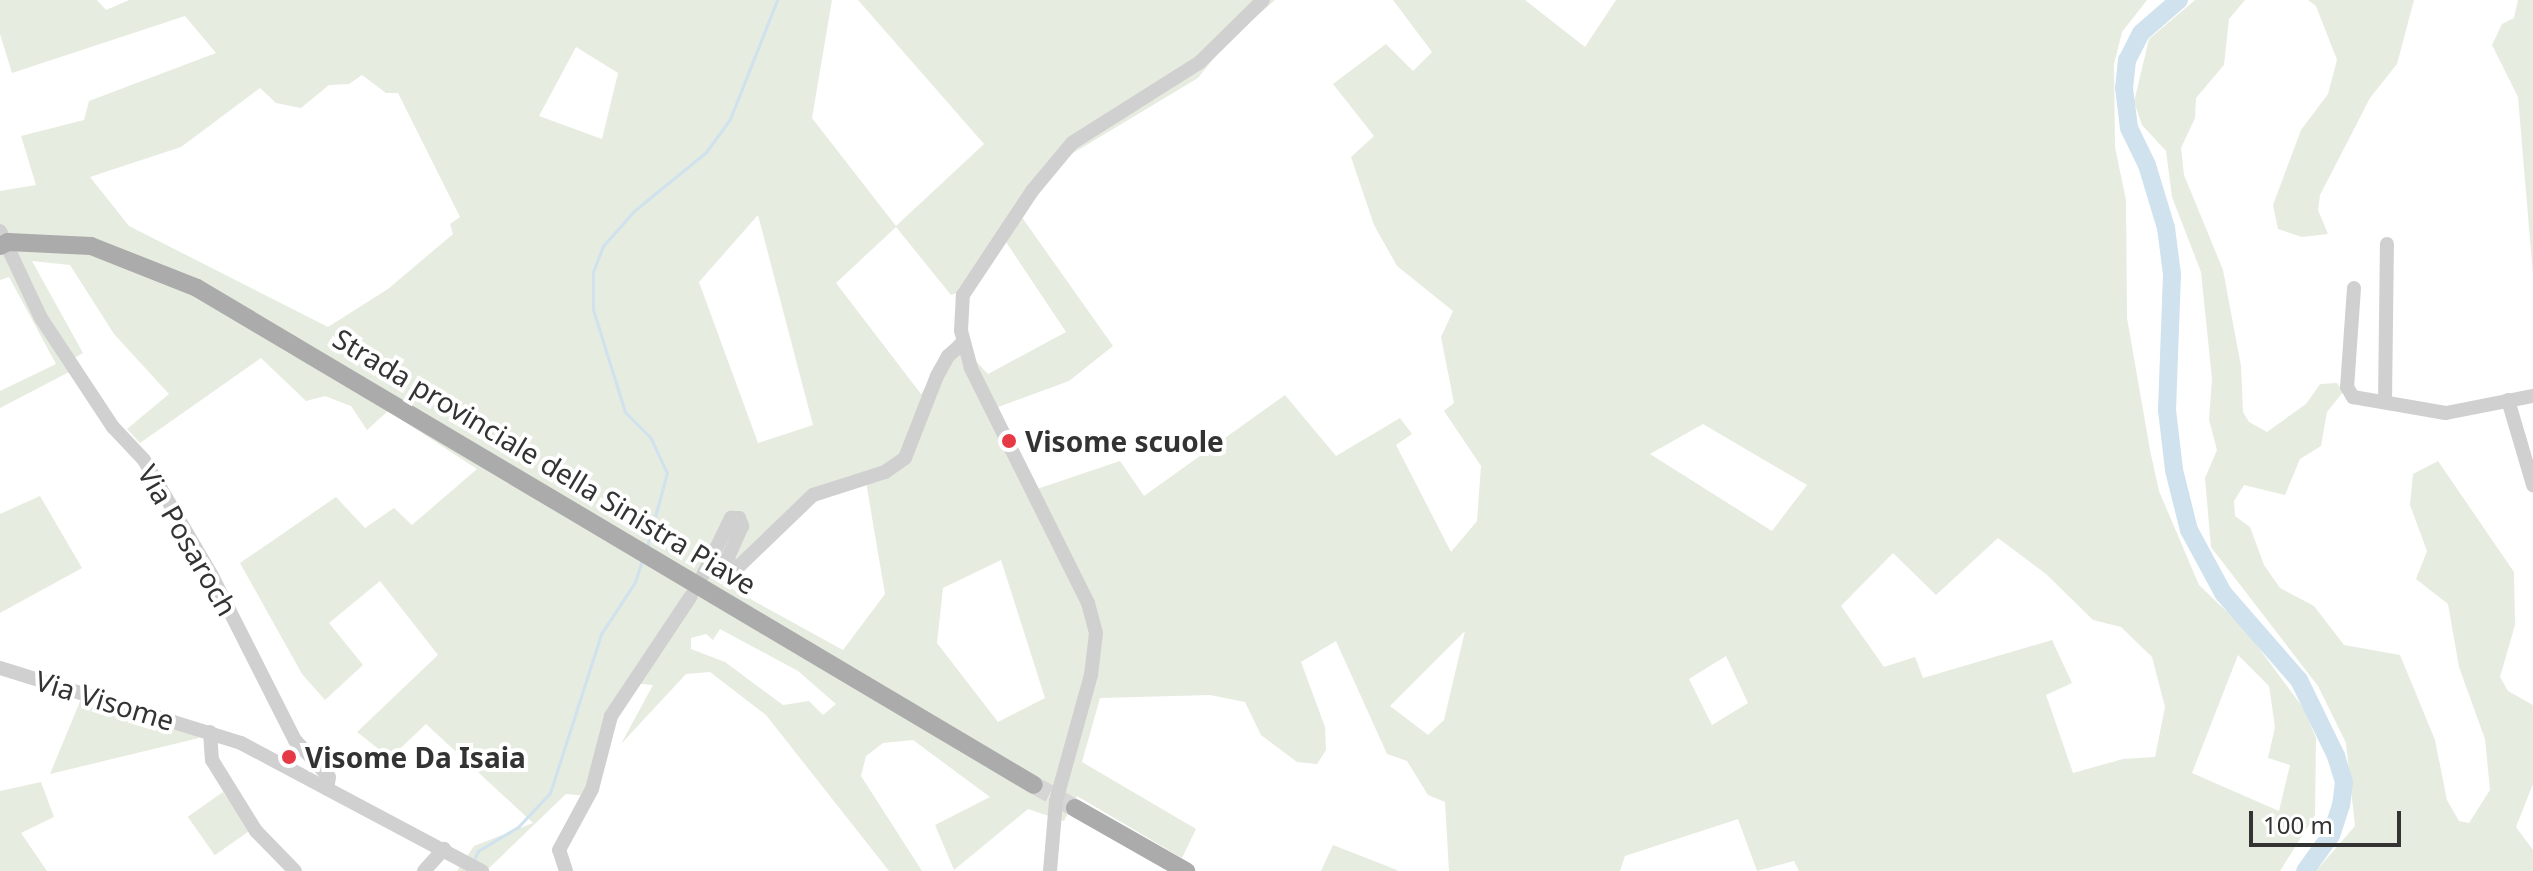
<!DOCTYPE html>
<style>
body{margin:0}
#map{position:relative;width:2533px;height:871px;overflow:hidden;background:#fff;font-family:"Noto Sans",sans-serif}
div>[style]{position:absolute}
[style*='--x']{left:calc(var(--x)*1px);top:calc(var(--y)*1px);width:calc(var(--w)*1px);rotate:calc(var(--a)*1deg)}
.green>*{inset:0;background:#e6ecdf;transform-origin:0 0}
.stream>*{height:3px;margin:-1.5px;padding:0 1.5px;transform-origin:1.5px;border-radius:1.5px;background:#cfe2ee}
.river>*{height:18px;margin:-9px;padding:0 9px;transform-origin:9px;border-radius:9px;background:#cfe2ee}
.major-tunnel>*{height:18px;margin-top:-9px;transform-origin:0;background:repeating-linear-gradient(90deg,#d6d6d6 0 18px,transparent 0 27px)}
.minor>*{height:14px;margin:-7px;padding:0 7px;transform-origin:7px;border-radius:7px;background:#d0d0d0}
.major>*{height:18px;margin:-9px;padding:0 9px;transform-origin:9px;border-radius:9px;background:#ababab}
.major-bridge>*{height:18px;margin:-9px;padding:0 9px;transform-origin:9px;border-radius:9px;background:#ababab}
.dots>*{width:22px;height:22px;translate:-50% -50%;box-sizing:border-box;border:4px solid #fff;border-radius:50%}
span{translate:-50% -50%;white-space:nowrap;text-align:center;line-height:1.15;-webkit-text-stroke:8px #fff;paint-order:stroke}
.poi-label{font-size:28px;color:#333;font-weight:700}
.left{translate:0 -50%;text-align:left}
.street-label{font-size:28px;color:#333}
.scale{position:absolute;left:2249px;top:811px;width:152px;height:36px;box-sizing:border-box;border:4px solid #333;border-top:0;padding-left:10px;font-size:24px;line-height:28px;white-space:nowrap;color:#333;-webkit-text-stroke:6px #fff;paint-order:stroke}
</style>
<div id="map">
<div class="green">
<i style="clip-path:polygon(evenodd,0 0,97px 0,106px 10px,129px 0,832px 0,812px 118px,896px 226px,984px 144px,858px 0,1275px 0,1226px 43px,1198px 78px,1068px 156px,1021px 216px,1113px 346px,1069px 381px,998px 407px,1037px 489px,1120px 461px,1144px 496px,1285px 395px,1336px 456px,1400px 418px,1412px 434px,1396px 445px,1451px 552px,1477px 521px,1481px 466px,1444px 411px,1454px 403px,1441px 337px,1453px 311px,1397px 266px,1374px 225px,1351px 157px,1374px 136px,1333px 84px,1386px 44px,1413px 71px,1432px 52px,1393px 0,1525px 0,1585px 47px,1616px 0,2147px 0,2122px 32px,2114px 64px,2115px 147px,2126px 200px,2127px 318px,2150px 450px,2159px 491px,2199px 585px,2244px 628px,2304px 709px,2316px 738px,2315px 815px,2280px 871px,1799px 871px,1794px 861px,1757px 871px,1738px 819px,1625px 856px,1620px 871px,1449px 871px,1445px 802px,1428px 795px,1407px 761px,1387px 754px,1336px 641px,1301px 662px,1325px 727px,1326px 750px,1317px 764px,1297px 762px,1261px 735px,1245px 702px,1210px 695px,1100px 698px,1082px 762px,1196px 829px,1182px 858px,1077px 796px,1064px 821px,1028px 809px,954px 870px,935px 825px,990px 797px,913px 740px,883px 743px,866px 756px,861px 776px,922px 871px,889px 871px,766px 715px,710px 672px,686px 674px,621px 744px,653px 685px,632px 683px,620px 698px,588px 796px,566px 794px,486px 871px,457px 871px,474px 846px,533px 823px,426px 724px,390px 758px,357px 732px,438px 655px,380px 581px,329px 623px,363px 665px,325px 700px,302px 674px,240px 563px,336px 497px,365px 528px,394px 508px,412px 525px,477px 469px,388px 411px,367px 430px,351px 406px,325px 396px,306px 401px,261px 358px,140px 443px,127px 429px,169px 394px,114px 334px,70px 265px,32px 261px,83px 353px,66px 363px,71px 371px,0 408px,0 391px,56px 364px,9px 277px,0 280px,0 191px,36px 185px,21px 136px,84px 120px,89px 101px,216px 53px,185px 16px,12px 73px,0 34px,0 0,576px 47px,618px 73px,602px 139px,539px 116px,576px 47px,0 0,362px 75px,386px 93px,398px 93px,460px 217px,450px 224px,453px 234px,388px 289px,328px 327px,129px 226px,90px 177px,181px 147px,260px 88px,276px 103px,301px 108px,329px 85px,349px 84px,362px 75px,0 0,758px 215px,813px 425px,758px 443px,699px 282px,758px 215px,0 0,896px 227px,951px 295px,971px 289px,1006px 242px,1066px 332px,988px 374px,955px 339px,921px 394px,836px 283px,896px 227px,0 0,1703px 424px,1807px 485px,1772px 531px,1650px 454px,1703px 424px,0 0,866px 482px,885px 594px,843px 650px,723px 584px,820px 497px,866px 482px,0 0,1998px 538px,2046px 574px,2093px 620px,2121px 627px,2152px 657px,2165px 707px,2155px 757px,2123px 759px,2073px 773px,2046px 695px,2072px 683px,2052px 640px,1923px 678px,1915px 657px,1884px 667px,1841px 606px,1893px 553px,1936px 595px,1998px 538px,0 0,1001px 560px,1045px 698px,998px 722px,937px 643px,943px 588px,1001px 560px,0 0,720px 629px,798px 671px,836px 704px,823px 715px,809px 701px,783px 705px,725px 662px,691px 649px,691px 638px,706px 634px,713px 640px,720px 629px,0 0,1465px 631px,1444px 720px,1428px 735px,1390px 706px,1465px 631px,0 0,2238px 655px,2269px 686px,2275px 727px,2268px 758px,2290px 765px,2279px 811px,2192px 773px,2238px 655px,0 0,1726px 656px,1748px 703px,1712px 725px,1689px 679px,1726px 656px)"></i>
<i style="clip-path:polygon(2195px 0,2245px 0,2229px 19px,2224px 65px,2196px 98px,2195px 118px,2181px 148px,2184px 175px,2223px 270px,2241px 366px,2243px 412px,2249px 422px,2267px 432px,2306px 404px,2320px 384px,2337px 383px,2343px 392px,2327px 412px,2321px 446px,2300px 459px,2285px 495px,2244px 485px,2234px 501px,2235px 516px,2250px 527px,2264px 565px,2280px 588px,2314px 606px,2344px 645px,2400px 655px,2435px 740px,2447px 800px,2459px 821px,2469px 823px,2490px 790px,2485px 739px,2459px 667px,2448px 604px,2416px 579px,2427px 551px,2410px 505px,2413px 474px,2438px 461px,2514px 572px,2515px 625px,2500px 677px,2508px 691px,2533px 705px,2533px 784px,2516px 827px,2533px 850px,2533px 871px,2316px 871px,2355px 826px,2346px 743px,2318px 686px,2211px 547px,2205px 478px,2217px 450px,2209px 420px,2212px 379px,2201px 272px,2172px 197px,2166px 151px,2142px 125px,2134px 102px,2149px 39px)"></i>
<i style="clip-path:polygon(2308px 0,2414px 0,2397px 64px,2370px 98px,2320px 195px,2318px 210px,2328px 234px,2302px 237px,2278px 229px,2273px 205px,2301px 130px,2328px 94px,2337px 60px,2316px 6px)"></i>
<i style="clip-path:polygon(2518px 0,2533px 0,2533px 275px,2518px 97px,2492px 45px,2502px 24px,2514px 18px)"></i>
<i style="clip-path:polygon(40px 496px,82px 568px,0 613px,0 514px)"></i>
<i style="clip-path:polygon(81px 699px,196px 734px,199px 738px,50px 774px)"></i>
<i style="clip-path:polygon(41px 782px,54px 817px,21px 833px,47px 871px,0 871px,0 791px)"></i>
<i style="left:223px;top:792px;width:47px;height:43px;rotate:55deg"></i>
<i style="clip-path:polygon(1333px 845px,1397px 870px,1397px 871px,1321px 871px)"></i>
</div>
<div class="stream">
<i style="--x:647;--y:546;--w:76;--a:-74.7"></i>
<i style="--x:667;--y:473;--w:40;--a:-115"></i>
<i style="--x:650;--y:437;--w:35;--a:-135"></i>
<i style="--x:625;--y:412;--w:108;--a:-107.3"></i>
<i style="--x:593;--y:309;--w:37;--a:-90"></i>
<i style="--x:593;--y:272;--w:28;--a:-69"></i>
<i style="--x:603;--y:246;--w:47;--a:-48.5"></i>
<i style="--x:634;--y:211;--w:93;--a:-39.3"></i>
<i style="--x:706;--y:152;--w:41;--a:-54"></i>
<i style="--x:730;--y:119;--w:128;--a:-68.4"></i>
<i style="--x:473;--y:862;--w:12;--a:-66"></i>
<i style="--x:478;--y:851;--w:47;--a:-31"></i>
<i style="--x:518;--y:827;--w:47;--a:-46.7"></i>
<i style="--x:550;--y:793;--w:167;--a:-72.2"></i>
<i style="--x:601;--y:634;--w:62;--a:-56.8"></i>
<i style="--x:635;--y:582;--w:22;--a:-72"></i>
</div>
<div class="river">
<i style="--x:2179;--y:0;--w:50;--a:139"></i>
<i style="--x:2141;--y:33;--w:30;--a:117"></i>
<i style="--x:2127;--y:60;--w:28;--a:96"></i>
<i style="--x:2124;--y:88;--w:40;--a:82.9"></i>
<i style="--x:2129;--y:128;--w:41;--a:64.1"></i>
<i style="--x:2147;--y:165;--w:66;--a:73.2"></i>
<i style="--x:2166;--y:228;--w:46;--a:82.6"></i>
<i style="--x:2172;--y:274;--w:136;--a:92.1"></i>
<i style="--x:2167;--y:410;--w:60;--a:83.3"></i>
<i style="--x:2174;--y:470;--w:62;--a:76"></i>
<i style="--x:2189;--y:530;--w:72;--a:61.6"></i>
<i style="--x:2223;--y:593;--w:116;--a:48.9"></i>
<i style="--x:2299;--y:680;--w:85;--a:64"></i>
<i style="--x:2336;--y:756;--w:27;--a:73"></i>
<i style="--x:2344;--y:782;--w:23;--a:97"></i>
<i style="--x:2341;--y:805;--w:32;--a:108"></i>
<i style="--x:2331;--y:835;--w:44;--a:125.8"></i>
</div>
<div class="major-tunnel">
<i style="--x:1034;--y:785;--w:47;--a:29.3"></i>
</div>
<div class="minor">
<i style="--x:0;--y:231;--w:96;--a:64.8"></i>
<i style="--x:41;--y:318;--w:131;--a:56.6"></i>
<i style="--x:113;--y:427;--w:45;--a:46.8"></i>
<i style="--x:144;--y:460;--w:134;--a:59.6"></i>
<i style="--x:212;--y:576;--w:184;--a:63.2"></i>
<i style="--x:295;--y:740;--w:50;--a:47.4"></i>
<i style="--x:329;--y:777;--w:12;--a:99"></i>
<i style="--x:2354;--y:288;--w:99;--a:94"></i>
<i style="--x:2347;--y:387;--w:12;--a:59"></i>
<i style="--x:2353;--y:397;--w:94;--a:9.8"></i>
<i style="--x:2446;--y:413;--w:89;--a:-11.1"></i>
<i style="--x:2508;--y:400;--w:89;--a:73.6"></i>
<i style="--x:2385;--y:402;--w:158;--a:-89.3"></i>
<i style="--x:703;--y:575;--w:64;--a:-63.8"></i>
<i style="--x:731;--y:518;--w:8;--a:0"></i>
<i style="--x:739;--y:518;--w:9;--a:69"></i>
<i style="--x:742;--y:526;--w:36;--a:114"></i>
<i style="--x:727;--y:559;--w:14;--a:54"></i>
<i style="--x:735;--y:570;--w:108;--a:-43.9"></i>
<i style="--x:813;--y:495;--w:76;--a:-17.7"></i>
<i style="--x:885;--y:472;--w:24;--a:-35"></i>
<i style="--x:905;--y:458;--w:88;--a:-68.7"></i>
<i style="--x:937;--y:376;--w:23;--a:-61"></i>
<i style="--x:948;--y:356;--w:20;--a:-41"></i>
<i style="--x:0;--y:668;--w:252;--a:17.3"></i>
<i style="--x:241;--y:743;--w:273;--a:28"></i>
<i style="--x:210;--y:732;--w:28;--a:86"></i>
<i style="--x:212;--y:760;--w:84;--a:58.2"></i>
<i style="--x:256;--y:831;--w:56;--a:45.7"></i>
<i style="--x:424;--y:871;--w:30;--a:-48"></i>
<i style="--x:566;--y:871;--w:22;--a:-108"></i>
<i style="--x:559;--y:850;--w:69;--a:-61.6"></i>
<i style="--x:592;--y:789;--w:75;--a:-75.4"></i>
<i style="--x:611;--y:716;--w:144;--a:-56.3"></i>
<i style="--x:1050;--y:871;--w:70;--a:-85.1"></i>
<i style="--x:1056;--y:801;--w:131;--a:-74.5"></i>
<i style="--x:1091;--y:675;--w:42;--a:-83.2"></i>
<i style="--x:1096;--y:633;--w:31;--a:-105"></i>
<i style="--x:1088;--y:603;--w:263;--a:-116.5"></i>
<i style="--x:971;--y:368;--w:38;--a:-105"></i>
<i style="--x:961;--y:331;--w:36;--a:-87"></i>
<i style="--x:963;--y:295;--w:125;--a:-56.4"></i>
<i style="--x:1032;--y:191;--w:62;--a:-50.2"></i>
<i style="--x:1072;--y:143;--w:151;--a:-32.3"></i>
<i style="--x:1200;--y:62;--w:88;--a:-44.5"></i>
</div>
<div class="major">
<i style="--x:8;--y:242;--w:83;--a:2.8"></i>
<i style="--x:91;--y:246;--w:114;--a:21.6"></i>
<i style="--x:197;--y:288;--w:973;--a:30.7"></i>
<i style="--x:1075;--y:808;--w:128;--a:29.6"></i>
</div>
<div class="major-bridge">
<i style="--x:0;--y:246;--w:9;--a:-27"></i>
</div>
<div class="dots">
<i style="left:1009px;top:441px;background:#e63946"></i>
<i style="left:289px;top:757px;background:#e63946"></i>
</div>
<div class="poi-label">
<span class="left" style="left:1025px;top:441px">Visome scuole</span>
<span class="left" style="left:305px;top:757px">Visome Da Isaia</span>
</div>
<div class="street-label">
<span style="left:545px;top:461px;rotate:31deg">Strada provinciale della Sinistra Piave</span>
<span style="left:188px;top:540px;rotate:60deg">Via Posaroch</span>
<span style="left:105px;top:700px;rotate:17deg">Via Visome</span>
</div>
<div class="scale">100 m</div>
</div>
